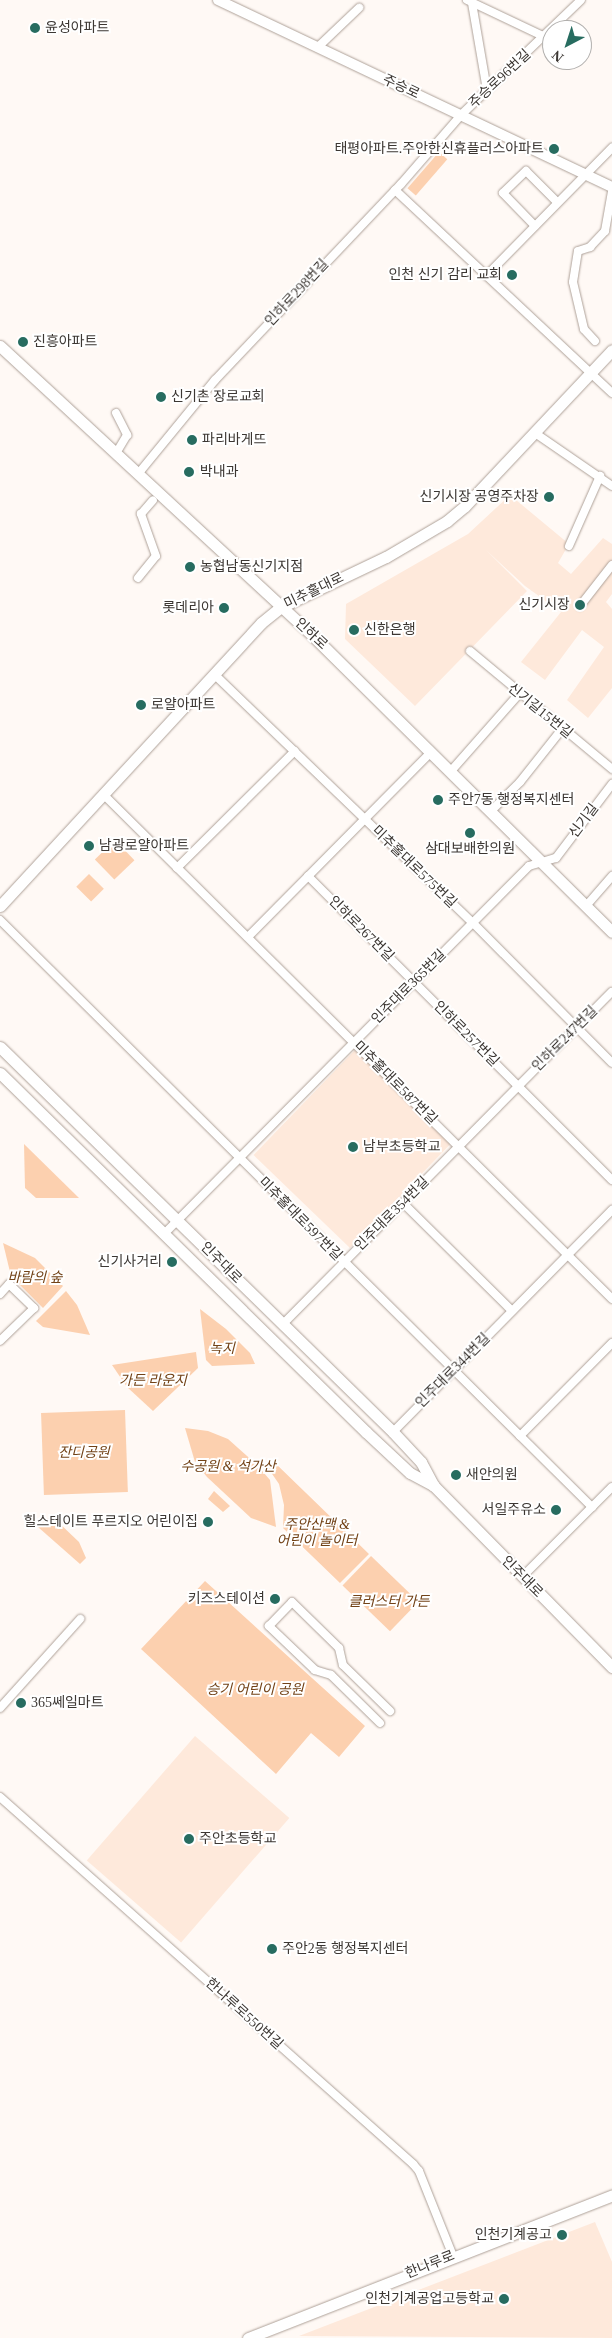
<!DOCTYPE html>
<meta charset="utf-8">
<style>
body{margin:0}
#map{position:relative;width:612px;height:2338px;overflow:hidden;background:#fff9f5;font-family:"Times New Roman","Noto Sans KR",serif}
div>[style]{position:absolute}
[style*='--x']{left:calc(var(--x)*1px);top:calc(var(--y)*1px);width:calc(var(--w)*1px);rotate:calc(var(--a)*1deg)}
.built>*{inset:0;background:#fee9db;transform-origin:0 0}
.green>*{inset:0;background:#fcd0af;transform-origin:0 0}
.roads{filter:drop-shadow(0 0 1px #aea198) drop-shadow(0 0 1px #aea198)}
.minor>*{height:8px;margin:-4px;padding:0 4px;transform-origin:4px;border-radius:4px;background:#fff}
.tertiary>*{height:10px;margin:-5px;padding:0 5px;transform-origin:5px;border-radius:5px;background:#fff}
.secondary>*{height:11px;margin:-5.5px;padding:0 5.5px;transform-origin:5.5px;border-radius:5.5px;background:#fff}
.dots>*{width:14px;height:14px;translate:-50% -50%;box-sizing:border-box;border:2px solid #fff;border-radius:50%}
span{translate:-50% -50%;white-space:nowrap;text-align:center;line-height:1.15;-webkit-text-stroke:4px #fff;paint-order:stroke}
.poi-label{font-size:14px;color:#3c3733}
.left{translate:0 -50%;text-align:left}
.right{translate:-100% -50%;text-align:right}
.street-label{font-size:14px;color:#3c3733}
.park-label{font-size:14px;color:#724217;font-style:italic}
.north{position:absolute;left:542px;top:20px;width:50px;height:50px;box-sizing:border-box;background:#fff;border:1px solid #b1afad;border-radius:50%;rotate:220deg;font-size:14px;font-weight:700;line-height:20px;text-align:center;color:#3c3733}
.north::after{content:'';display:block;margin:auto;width:18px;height:22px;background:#276c60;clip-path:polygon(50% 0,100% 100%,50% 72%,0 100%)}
</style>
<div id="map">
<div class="built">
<i style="clip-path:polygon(510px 495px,569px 544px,558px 563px,571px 574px,603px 538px,612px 544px,612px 594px,606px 602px,612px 609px,612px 688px,588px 718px,567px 700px,604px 647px,582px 630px,545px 680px,521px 662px,561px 612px,525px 586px,486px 550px,527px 591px,415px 706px,345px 639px,346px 604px,468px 534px)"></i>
<i style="left:355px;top:1050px;width:134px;height:146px;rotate:44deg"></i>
<i style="left:195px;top:1736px;width:125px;height:165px;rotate:41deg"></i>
<i style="clip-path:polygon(595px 2222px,612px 2262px,612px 2338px,299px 2336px)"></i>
</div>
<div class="green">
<i style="left:439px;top:152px;width:11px;height:48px;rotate:41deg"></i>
<i style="left:115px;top:840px;width:28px;height:28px;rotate:46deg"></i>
<i style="left:89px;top:874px;width:21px;height:18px;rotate:45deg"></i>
<i style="clip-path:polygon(24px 1144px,79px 1198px,36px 1198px,25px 1188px)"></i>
<i style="clip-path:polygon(3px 1243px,35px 1258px,63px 1286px,43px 1308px,11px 1276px)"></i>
<i style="clip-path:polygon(66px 1291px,77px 1305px,90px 1335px,43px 1327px,36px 1321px)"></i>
<i style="clip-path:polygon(200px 1309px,226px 1329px,250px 1353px,255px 1364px,212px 1366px,206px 1360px)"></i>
<i style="clip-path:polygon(196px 1352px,198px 1368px,153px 1411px,127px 1387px,112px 1365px)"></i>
<i style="left:125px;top:1410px;width:82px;height:84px;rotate:88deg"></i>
<i style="clip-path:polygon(185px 1428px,208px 1431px,228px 1439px,257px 1465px,270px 1480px,276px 1527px,251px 1518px,207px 1477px,195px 1462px)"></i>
<i style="clip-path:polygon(274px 1462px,369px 1554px,340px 1583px,283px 1528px,284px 1505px,279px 1484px,268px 1468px)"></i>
<i style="clip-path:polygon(214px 1491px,230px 1506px,223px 1512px,208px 1499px)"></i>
<i style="clip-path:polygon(47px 1518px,58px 1522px,79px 1542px,86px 1558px,80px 1564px,38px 1527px)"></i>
<i style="left:371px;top:1556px;width:66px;height:41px;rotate:44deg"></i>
<i style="clip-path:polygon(205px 1581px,365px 1726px,339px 1757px,311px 1733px,276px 1774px,141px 1649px)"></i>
</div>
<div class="roads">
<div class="minor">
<i style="--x:467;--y:0;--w:86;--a:25.4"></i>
<i style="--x:472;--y:3;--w:88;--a:80.2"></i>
<i style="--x:318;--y:47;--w:57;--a:-43.6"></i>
<i style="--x:395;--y:190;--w:297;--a:43.1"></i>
<i style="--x:535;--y:226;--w:46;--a:-134.1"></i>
<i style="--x:503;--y:193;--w:32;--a:-44"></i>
<i style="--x:526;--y:171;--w:44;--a:45"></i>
<i style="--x:486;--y:276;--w:180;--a:-45.5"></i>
<i style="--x:595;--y:341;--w:16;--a:-133"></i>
<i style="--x:584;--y:329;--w:48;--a:-103.2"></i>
<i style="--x:573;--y:282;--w:31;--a:-81"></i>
<i style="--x:578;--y:251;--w:13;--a:-18"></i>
<i style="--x:590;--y:247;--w:22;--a:-47"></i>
<i style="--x:605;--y:231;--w:40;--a:-80"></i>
<i style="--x:116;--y:413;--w:25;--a:63"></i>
<i style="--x:127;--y:435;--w:21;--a:121"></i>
<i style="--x:535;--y:433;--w:93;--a:34.5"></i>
<i style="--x:138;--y:474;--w:122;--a:-50.7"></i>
<i style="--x:215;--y:380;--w:270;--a:-46.5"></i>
<i style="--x:401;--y:184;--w:91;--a:-49"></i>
<i style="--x:461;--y:115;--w:166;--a:-43.8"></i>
<i style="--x:569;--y:546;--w:77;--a:-66.1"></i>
<i style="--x:138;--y:578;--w:28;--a:-51"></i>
<i style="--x:156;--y:556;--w:45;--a:-109.7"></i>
<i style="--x:141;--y:514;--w:18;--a:-49"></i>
<i style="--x:580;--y:606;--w:52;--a:-52"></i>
<i style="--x:470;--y:651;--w:185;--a:39.7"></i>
<i style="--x:214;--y:674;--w:359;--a:43.9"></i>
<i style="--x:473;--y:923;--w:197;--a:45.2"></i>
<i style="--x:451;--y:771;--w:103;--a:-48.6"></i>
<i style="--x:103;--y:794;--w:717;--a:44.77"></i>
<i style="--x:491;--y:811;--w:41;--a:-45"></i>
<i style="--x:520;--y:782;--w:68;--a:-51.6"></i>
<i style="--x:177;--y:868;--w:166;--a:-44.8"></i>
<i style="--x:308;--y:876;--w:430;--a:45"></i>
<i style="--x:586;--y:906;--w:40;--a:-49"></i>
<i style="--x:0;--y:920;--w:834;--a:44.76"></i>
<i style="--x:248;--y:937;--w:260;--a:-45.3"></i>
<i style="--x:403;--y:1203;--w:153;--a:44.7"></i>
<i style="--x:164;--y:1234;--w:518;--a:-45.23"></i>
<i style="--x:529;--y:866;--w:28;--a:-17"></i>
<i style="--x:556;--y:858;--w:93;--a:-52.9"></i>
<i style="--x:0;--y:1294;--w:13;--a:-48"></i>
<i style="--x:9;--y:1284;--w:35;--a:44"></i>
<i style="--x:34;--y:1308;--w:47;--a:135.9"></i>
<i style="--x:283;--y:1324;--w:467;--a:-45.3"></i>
<i style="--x:393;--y:1432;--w:312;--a:-45.4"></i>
<i style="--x:520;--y:1436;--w:131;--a:-45.3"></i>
<i style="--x:522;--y:1577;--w:127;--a:-45"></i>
<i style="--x:0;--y:1708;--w:120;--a:-48"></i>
<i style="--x:380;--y:1723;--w:69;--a:-135.6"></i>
<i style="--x:331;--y:1675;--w:17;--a:-163"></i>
<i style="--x:315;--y:1670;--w:64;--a:-136.3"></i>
<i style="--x:269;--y:1626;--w:33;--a:-46"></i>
<i style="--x:292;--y:1602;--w:66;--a:44.4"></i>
<i style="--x:339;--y:1648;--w:17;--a:77"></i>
<i style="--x:343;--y:1665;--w:66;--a:44.4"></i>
<i style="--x:0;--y:1797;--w:553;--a:41.62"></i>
<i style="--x:413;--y:2164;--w:9;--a:49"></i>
<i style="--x:419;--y:2171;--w:92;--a:68.2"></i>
</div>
<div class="tertiary">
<i style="--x:218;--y:0;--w:436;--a:25.4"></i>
</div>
<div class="secondary">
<i style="--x:0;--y:346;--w:425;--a:42.8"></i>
<i style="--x:312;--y:635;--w:422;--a:44.7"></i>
<i style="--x:0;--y:906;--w:385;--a:-47.3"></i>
<i style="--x:261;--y:623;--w:26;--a:-39"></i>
<i style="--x:281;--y:607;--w:116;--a:-25.5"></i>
<i style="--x:386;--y:557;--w:71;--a:-30.5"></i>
<i style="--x:447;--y:521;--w:23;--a:-40"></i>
<i style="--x:465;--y:506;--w:214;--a:-46.7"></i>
<i style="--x:0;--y:1047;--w:550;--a:44.41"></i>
<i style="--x:393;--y:1432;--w:41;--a:47"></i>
<i style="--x:421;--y:1462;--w:27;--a:62"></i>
<i style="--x:434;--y:1486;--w:254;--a:45.5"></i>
<i style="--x:0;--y:1073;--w:513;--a:44.45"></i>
<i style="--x:366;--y:1432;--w:60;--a:43"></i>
<i style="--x:410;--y:1473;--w:27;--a:28"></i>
<i style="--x:248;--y:2338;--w:391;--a:-21.4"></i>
</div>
</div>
<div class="dots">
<i style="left:35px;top:28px;background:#276c60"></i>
<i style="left:554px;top:149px;background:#276c60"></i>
<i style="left:512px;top:275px;background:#276c60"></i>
<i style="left:23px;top:342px;background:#276c60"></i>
<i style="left:161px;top:397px;background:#276c60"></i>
<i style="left:192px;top:440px;background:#276c60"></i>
<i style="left:189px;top:472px;background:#276c60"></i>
<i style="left:549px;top:497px;background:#276c60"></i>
<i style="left:190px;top:567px;background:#276c60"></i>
<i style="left:580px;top:605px;background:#276c60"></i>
<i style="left:224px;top:608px;background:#276c60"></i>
<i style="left:354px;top:630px;background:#276c60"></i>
<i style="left:141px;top:705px;background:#276c60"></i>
<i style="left:438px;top:800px;background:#276c60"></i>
<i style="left:470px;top:833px;background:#276c60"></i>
<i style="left:89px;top:846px;background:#276c60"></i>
<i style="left:353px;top:1147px;background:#276c60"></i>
<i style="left:172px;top:1262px;background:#276c60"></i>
<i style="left:456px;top:1475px;background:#276c60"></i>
<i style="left:556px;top:1510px;background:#276c60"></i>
<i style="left:208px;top:1522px;background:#276c60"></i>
<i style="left:275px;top:1599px;background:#276c60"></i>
<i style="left:21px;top:1703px;background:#276c60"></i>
<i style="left:189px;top:1839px;background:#276c60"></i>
<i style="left:272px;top:1949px;background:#276c60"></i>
<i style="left:562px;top:2235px;background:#276c60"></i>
<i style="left:504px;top:2299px;background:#276c60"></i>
</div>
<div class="poi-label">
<span class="left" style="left:45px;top:28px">윤성아파트</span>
<span class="right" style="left:544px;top:149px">태평아파트.주안한신휴플러스아파트</span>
<span class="right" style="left:502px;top:275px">인천 신기 감리 교회</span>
<span class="left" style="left:33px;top:342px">진흥아파트</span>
<span class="left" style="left:171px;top:397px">신기촌 장로교회</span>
<span class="left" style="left:202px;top:440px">파리바게뜨</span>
<span class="left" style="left:200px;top:472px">박내과</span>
<span class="right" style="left:539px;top:497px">신기시장 공영주차장</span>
<span class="left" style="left:200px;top:567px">농협남동신기지점</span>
<span class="right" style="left:570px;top:605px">신기시장</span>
<span class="right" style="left:214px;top:608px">롯데리아</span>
<span class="left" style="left:364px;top:630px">신한은행</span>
<span class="left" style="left:151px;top:705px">로얄아파트</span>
<span class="left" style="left:448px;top:800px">주안7동 행정복지센터</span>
<span class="left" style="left:99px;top:846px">남광로얄아파트</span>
<span style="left:470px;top:849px">삼대보배한의원</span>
<span class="left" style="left:363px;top:1147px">남부초등학교</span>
<span class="right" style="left:162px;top:1262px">신기사거리</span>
<span class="left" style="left:466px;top:1475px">새안의원</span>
<span class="right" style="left:546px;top:1510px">서일주유소</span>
<span class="right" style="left:198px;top:1522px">힐스테이트 푸르지오 어린이집</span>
<span class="right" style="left:265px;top:1599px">키즈스테이션</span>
<span class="left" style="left:31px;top:1703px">365쎄일마트</span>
<span class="left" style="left:199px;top:1839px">주안초등학교</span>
<span class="left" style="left:282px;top:1949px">주안2동 행정복지센터</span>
<span class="right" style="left:552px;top:2235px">인천기계공고</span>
<span class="right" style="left:494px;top:2299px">인천기계공업고등학교</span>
</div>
<div class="street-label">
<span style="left:500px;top:79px;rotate:-43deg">주승로96번길</span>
<span style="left:401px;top:87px;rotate:25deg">주승로</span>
<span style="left:297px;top:293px;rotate:-47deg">인하로298번길</span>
<span style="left:314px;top:591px;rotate:-26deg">미추홀대로</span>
<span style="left:311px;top:634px;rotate:43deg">인하로</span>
<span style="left:540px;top:711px;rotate:39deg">신기길15번길</span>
<span style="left:584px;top:821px;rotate:-53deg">신기길</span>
<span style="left:414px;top:867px;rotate:44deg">미추홀대로575번길</span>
<span style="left:361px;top:929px;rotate:45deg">인하로267번길</span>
<span style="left:409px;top:987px;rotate:-45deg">인주대로365번길</span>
<span style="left:466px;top:1034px;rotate:45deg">인하로257번길</span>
<span style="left:565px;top:1039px;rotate:-45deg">인하로247번길</span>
<span style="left:395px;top:1083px;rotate:45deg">미추홀대로587번길</span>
<span style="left:392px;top:1214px;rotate:-45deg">인주대로354번길</span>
<span style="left:300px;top:1219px;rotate:45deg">미추홀대로597번길</span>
<span style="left:221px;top:1263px;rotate:45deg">인주대로</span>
<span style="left:453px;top:1371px;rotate:-45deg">인주대로344번길</span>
<span style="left:522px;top:1577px;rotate:45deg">인주대로</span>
<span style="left:244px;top:2014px;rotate:42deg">한나루로550번길</span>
<span style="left:430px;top:2265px;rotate:-22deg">한나루로</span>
</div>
<div class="park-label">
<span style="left:35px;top:1278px">바람의 숲</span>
<span style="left:222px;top:1349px">녹지</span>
<span style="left:153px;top:1381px">가든 라운지</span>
<span style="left:84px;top:1453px">잔디공원</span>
<span style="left:228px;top:1467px">수공원 &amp; 석가산</span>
<span style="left:317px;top:1533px">주안산맥 &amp;<br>어린이 놀이터</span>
<span style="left:389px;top:1602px">클러스터 가든</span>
<span style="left:255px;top:1690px">승기 어린이 공원</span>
</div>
<div class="north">N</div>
</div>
